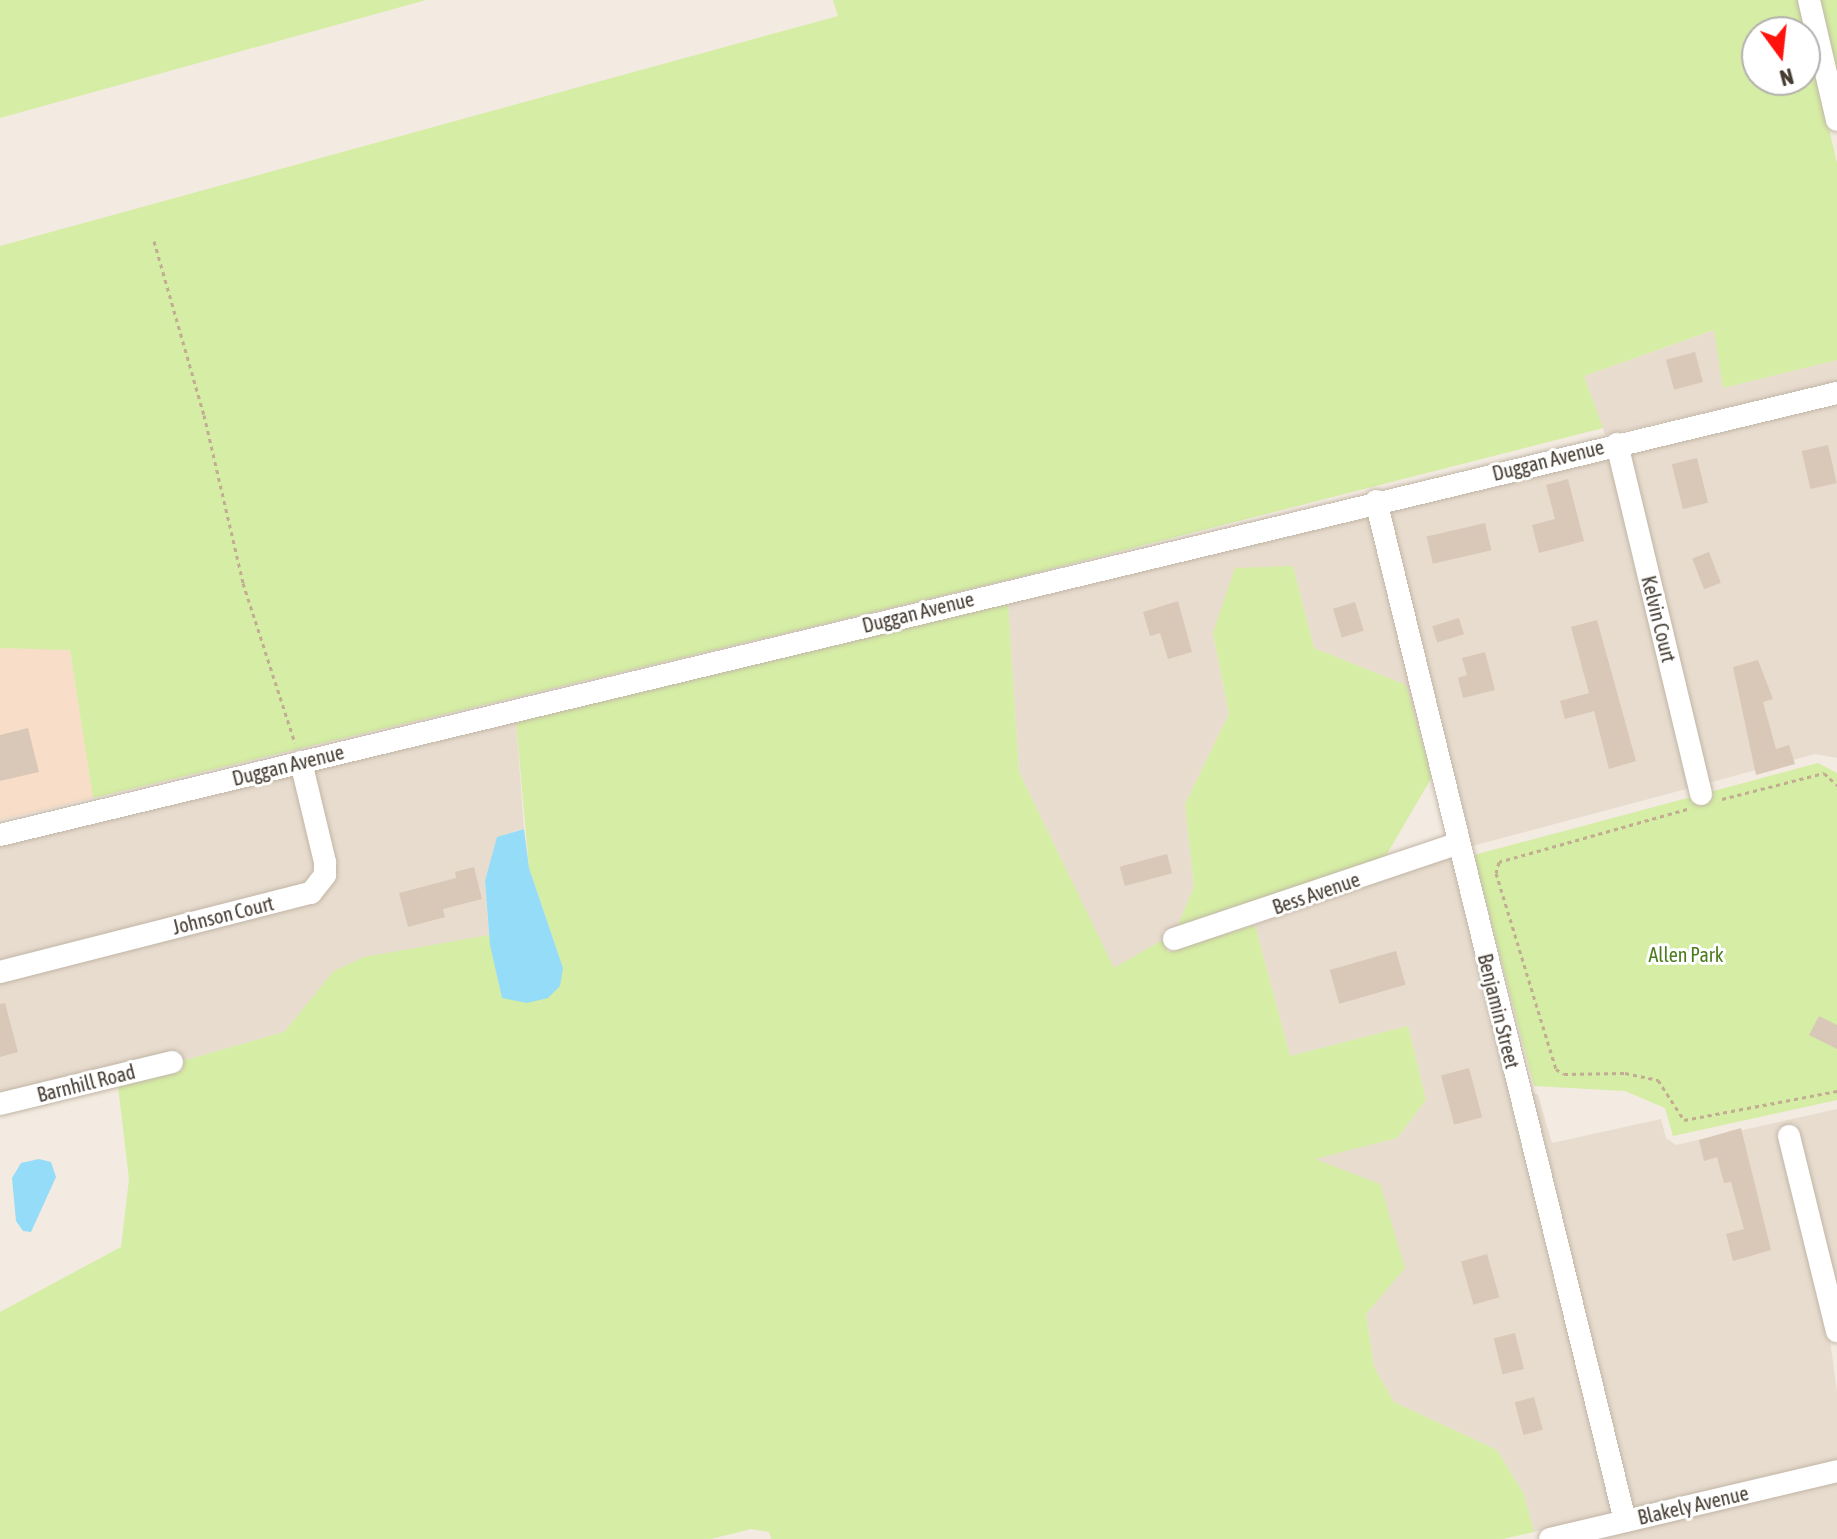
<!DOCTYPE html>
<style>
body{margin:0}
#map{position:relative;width:1837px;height:1539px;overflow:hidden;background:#f3ebe1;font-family:"Asap Condensed",sans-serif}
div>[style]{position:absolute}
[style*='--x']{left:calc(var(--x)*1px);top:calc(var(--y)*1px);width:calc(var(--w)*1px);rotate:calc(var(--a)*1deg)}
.residential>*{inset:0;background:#e7dcce}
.commercial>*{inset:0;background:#f8dec8}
.green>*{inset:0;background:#d5eda4}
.water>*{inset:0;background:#95dcf8}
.building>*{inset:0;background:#d9c8b8;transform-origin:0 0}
.path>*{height:3px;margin-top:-1.5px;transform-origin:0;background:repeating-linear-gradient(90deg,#c2ac92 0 4px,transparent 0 8px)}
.roads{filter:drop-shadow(0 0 2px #c1b5a6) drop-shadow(0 0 2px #c1b5a6)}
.minor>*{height:22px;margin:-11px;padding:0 11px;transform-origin:11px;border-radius:11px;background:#fff}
span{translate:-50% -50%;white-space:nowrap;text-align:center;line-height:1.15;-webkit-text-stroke:6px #fff;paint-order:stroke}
.street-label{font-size:20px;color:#443b31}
.park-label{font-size:20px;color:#4d7c1f}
.north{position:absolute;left:1741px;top:16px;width:80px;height:80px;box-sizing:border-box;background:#fff;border:2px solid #b4b1ad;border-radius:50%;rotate:165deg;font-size:22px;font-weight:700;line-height:32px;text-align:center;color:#443b31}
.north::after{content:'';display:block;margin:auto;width:28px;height:36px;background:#ff130c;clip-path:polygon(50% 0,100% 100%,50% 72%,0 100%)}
</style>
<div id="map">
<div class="residential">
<i style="clip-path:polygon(1715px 330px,1723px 388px,1837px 360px,1837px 382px,1605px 435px,1584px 376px)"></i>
<i style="clip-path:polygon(1837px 404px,1837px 758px,1815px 754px,1708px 783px,1628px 452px)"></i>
<i style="clip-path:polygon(1610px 456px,1690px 788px,1472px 846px,1469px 852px,1387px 510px)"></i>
<i style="clip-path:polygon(1369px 514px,1429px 765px,1406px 685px,1314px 648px,1293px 566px,1213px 633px,1229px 714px,1185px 804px,1194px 887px,1177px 927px,1162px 931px,1164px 939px,1114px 969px,1019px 772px,1008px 601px)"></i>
<i style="clip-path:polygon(516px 721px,524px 829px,512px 832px,485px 881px,489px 935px,365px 959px,335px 971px,284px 1032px,182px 1061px,178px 1050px,0 1093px,0 983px,317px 902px,333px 881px,312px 770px)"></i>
<i style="clip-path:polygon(294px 774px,315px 863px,306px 883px,0 960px,0 846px)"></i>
<i style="clip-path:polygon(1451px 857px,1614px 1513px,1534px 1532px,1524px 1494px,1497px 1450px,1394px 1402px,1374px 1367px,1366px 1314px,1404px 1268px,1314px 1158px,1397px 1138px,1426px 1100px,1408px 1026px,1290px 1056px,1255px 925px)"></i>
<i style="clip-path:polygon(1528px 1090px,1538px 1095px,1552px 1143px,1661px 1119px,1666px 1138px,1676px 1145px,1837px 1109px,1837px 1291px,1796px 1124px,1778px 1128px,1830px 1340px,1837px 1392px,1837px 1460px,1632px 1508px)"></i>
<i style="clip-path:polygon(1837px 1482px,1837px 1539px,1597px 1539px)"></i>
</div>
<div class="commercial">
<i style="clip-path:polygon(0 648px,70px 649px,93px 798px,0 820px)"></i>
</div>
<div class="green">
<i style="clip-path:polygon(0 0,426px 0,0 118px)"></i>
<i style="clip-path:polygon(evenodd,833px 0,1799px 0,1837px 163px,1837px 360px,1723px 388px,1714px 330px,1584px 376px,1603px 428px,1007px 580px,93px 798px,70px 650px,0 648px,0 246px,838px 16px,833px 0,1757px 32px,1805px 32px,1805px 80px,1757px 80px,1757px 32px)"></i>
<i style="clip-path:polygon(1818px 0,1837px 0,1837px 80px)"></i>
<i style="clip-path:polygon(1293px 566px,1314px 648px,1406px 685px,1432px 777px,1384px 859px,1177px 927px,1194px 887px,1185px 804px,1229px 714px,1213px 633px,1235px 568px)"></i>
<i style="clip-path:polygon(1008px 601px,1019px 772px,1114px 968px,1164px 939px,1168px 952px,1255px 925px,1290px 1056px,1408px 1026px,1426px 1100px,1397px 1138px,1315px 1159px,1380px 1184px,1405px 1268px,1366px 1314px,1374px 1367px,1394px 1402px,1497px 1450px,1524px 1494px,1534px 1532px,1503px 1539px,771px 1539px,769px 1532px,751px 1529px,711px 1539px,0 1539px,0 1312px,121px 1247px,129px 1179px,118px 1086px,183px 1070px,182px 1061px,284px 1032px,334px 971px,364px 957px,489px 935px,502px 998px,563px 968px,529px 868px,516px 721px)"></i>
<i style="clip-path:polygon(1818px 763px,1837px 773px,1837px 1100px,1673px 1136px,1665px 1108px,1625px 1091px,1534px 1086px,1474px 855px)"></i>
</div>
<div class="water">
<i style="clip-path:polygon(524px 829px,529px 868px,563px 968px,560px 986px,548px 998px,527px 1003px,502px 998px,490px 945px,485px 881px,497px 837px)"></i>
<i style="clip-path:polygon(39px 1159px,51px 1162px,56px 1177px,31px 1232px,23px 1231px,16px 1221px,12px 1178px,21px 1163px)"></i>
</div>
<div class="building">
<i style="left:1695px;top:352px;width:31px;height:30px;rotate:75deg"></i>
<i style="left:1828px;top:445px;width:39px;height:27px;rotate:77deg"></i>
<i style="left:1697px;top:458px;width:46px;height:26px;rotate:76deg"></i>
<i style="clip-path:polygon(1568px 479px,1584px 541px,1539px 553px,1532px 525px,1555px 519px,1546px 485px)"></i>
<i style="left:1485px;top:523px;width:28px;height:60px;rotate:77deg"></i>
<i style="left:1709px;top:552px;width:33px;height:18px;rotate:69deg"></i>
<i style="clip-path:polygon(1178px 601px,1192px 652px,1168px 659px,1160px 633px,1150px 636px,1143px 612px)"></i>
<i style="left:1355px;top:602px;width:30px;height:23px;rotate:73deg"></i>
<i style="left:1459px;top:618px;width:17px;height:28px;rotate:73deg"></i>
<i style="clip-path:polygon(1597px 620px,1636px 761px,1609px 769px,1594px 711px,1565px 719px,1560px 701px,1589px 693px,1571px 627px)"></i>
<i style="clip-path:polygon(1485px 652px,1495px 690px,1463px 698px,1458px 678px,1467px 675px,1462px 658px)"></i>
<i style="clip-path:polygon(1758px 660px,1773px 699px,1763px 702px,1776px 749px,1789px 745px,1795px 764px,1756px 775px,1733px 667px)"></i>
<i style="clip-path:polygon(28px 728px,39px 772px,0 781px,0 735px)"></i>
<i style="left:1167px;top:854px;width:20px;height:49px;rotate:75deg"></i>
<i style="clip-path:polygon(474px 867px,482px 899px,443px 909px,445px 917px,408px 927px,399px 893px,456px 878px,455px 872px)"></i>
<i style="left:1396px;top:951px;width:35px;height:69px;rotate:74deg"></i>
<i style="clip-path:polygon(5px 1003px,18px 1052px,0 1057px,0 1004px)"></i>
<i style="clip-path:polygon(1819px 1016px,1837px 1025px,1837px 1049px,1809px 1035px)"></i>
<i style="left:1469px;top:1068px;width:51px;height:29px;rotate:75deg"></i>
<i style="clip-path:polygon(1741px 1128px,1771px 1250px,1733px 1261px,1726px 1234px,1744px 1229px,1731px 1182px,1724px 1183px,1717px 1157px,1704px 1161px,1699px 1140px)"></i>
<i style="left:1487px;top:1254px;width:45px;height:27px;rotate:74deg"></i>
<i style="left:1515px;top:1333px;width:37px;height:22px;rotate:76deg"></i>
<i style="left:1534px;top:1397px;width:34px;height:20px;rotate:75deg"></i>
</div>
<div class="path">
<i style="--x:154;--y:241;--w:181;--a:74"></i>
<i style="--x:204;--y:415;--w:172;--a:76.9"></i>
<i style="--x:243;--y:583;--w:168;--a:72"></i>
<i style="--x:1722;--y:799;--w:105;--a:-14.3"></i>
<i style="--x:1824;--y:773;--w:18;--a:43"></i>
<i style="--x:1687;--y:809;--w:195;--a:164.3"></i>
<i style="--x:1499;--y:862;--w:11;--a:105"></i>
<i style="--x:1496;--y:873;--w:205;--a:73"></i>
<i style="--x:1556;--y:1069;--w:9;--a:32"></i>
<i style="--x:1564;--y:1074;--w:61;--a:-0.9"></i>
<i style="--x:1625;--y:1073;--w:34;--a:12"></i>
<i style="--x:1658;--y:1080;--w:48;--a:57"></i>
<i style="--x:1684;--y:1120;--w:156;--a:-10.7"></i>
</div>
<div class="roads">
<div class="minor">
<i style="--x:1809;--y:0;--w:123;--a:76.9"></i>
<i style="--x:1617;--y:444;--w:360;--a:76.5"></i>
<i style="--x:1376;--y:501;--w:1050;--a:76.28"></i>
<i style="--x:0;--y:835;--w:1889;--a:-13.53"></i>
<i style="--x:1174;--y:939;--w:299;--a:-18.6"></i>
<i style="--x:0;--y:972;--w:321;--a:-14.3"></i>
<i style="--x:311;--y:893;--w:23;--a:-52"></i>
<i style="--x:325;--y:875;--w:13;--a:-90"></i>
<i style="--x:325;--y:862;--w:103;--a:-103.5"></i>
<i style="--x:0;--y:1104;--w:177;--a:-13.7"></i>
<i style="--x:1789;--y:1136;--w:201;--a:76.2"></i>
<i style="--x:1550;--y:1539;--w:295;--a:-13.3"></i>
</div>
</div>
<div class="street-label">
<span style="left:1548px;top:460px;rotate:-14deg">Duggan Avenue</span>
<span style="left:918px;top:612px;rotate:-14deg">Duggan Avenue</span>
<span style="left:1659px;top:619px;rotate:76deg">Kelvin Court</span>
<span style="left:288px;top:765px;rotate:-14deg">Duggan Avenue</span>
<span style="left:1316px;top:893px;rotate:-19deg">Bess Avenue</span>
<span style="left:223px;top:915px;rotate:-14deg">Johnson Court</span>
<span style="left:1499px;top:1011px;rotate:76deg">Benjamin Street</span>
<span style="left:86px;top:1083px;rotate:-14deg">Barnhill Road</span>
<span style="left:1693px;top:1505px;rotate:-13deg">Blakely Avenue</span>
</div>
<div class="park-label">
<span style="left:1686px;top:954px">Allen Park</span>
</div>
<div class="north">N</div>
</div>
